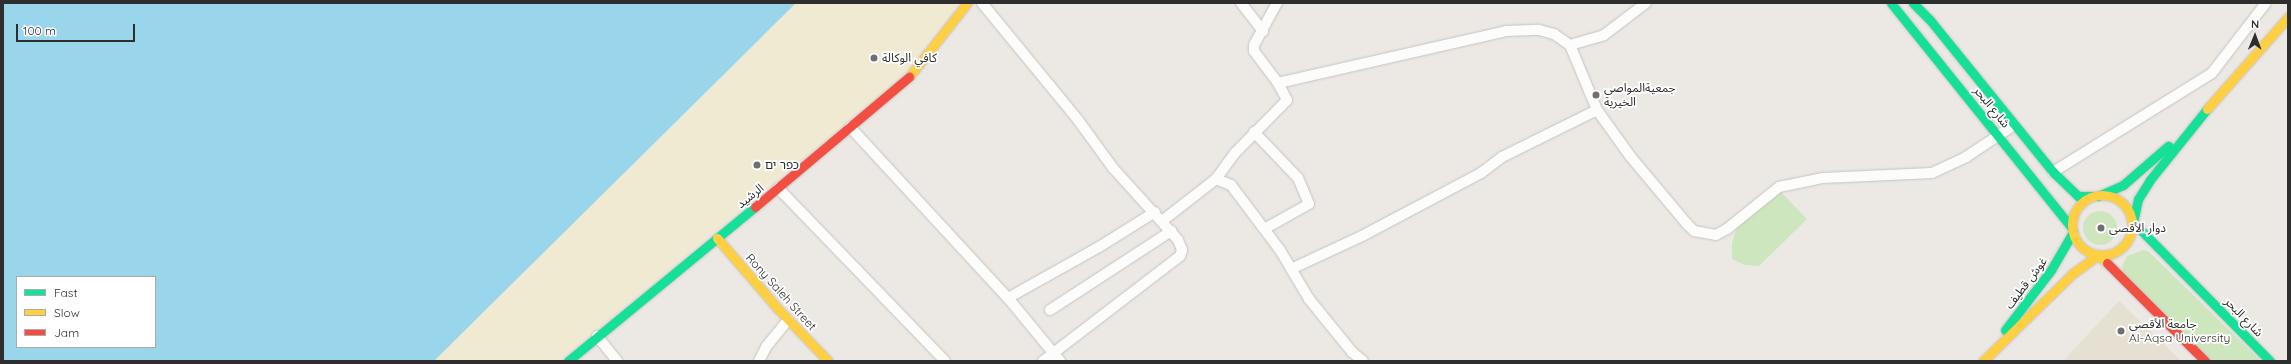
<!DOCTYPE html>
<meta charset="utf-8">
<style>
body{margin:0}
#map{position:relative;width:2291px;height:364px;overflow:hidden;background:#ece8e4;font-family:Quicksand,"Noto Sans Arabic","Noto Sans Hebrew",sans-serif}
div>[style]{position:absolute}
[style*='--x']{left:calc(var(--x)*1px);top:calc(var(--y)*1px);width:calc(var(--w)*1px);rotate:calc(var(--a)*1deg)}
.education>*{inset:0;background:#e6e0d3}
.green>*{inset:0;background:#cee6be}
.round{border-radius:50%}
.sand>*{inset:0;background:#f0ead3}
.water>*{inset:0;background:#99d6ec}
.roads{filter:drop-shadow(0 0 1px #c5c4c5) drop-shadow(0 0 1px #c5c4c5)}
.street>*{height:10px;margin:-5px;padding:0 5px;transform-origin:5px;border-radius:5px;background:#fcfcfb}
.fast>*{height:9px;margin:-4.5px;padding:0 4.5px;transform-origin:4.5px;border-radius:4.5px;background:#16e098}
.slow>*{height:9px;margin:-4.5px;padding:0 4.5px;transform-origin:4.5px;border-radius:4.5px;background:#ffcf43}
.slow>.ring{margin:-4.5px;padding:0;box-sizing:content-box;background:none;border:9px solid #ffcf43;border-radius:50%}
.jam>*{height:9px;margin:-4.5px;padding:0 4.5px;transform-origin:4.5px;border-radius:4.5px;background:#f24e42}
.dots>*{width:11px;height:11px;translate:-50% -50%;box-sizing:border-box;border:2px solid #fff;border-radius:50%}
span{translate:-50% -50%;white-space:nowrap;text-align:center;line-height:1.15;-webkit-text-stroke:3.5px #fff;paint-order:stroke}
.poi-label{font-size:12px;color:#2e2e2e}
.left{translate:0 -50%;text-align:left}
.street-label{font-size:12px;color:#2e2e2e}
.frame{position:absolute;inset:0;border:4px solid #2e2e2e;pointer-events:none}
.legend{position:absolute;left:16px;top:276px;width:140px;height:72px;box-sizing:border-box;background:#fff;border:1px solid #ababab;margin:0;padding:5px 7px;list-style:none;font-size:12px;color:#2e2e2e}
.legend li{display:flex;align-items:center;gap:8px;height:20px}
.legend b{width:20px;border:1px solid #ababab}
.north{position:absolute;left:2235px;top:16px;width:40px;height:40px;-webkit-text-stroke:3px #fff;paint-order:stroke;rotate:1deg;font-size:11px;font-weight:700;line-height:16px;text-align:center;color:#2e2e2e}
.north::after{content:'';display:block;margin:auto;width:14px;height:18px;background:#2e2e2e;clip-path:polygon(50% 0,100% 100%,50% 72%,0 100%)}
.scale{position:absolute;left:16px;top:24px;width:119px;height:18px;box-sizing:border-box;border:2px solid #2e2e2e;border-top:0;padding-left:5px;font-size:12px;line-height:14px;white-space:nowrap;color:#2e2e2e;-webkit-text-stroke:3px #fff;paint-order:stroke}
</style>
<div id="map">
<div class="education">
<i style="clip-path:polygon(2119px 301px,2181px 361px,2063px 361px)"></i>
</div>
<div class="green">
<i style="clip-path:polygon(1781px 192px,1807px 219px,1759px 266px,1745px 265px,1732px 259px,1732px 243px,1738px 222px)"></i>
<i class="round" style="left:2083px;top:211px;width:34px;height:34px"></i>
<i style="clip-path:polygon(2143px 250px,2148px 251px,2261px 361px,2211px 361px,2123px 272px,2122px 266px,2127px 256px)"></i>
</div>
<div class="sand">
<i style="clip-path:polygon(758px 3px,958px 3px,911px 69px,559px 361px,384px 361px)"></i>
</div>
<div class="water">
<i style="clip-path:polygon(evenodd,3px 3px,796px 3px,434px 361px,3px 361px,3px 3px,17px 277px,155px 277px,155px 347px,17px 347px,17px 277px)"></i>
</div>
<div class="roads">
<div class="street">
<i style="--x:982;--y:3;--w:151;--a:50.6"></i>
<i style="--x:1078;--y:120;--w:59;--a:53.9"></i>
<i style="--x:1113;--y:168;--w:97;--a:47.9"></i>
<i style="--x:1178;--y:240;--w:11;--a:68"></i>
<i style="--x:1182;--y:250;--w:6;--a:108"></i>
<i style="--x:1180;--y:256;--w:173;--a:142.5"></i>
<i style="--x:1241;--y:3;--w:36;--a:52"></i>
<i style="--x:1570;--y:45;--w:35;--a:-16"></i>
<i style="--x:1604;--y:35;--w:53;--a:-37.3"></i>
<i style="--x:1278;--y:83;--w:234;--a:-12.8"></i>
<i style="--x:1506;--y:31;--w:33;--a:-2"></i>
<i style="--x:1539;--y:30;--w:16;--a:15"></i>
<i style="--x:1554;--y:34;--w:19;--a:35"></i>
<i style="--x:1570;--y:45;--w:70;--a:67.4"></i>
<i style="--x:1597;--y:110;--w:57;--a:54.3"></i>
<i style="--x:1630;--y:156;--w:89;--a:50"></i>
<i style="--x:1687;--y:224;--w:10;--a:45"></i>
<i style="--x:1694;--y:231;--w:22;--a:10"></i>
<i style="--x:1716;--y:235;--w:13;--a:-29"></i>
<i style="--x:1727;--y:229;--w:67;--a:-38.9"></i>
<i style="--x:1779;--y:187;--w:45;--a:-11.6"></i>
<i style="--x:1823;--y:178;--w:109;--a:-2.6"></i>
<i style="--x:1932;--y:173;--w:38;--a:-25"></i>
<i style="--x:1966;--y:157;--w:58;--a:-33.7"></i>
<i style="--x:850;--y:127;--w:233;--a:47.3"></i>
<i style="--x:1008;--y:298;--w:82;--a:50.5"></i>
<i style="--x:1254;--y:132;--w:64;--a:46.3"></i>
<i style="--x:1298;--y:178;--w:28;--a:67"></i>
<i style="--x:1309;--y:204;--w:51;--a:150.9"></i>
<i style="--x:2053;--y:172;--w:187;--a:-31.9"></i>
<i style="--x:2212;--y:73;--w:88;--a:-52.4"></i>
<i style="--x:1216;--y:179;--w:16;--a:22"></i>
<i style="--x:1231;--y:185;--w:81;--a:53"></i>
<i style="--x:1280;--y:250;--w:57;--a:59.4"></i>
<i style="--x:1309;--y:299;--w:68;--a:50.9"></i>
<i style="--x:1352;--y:352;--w:14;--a:39"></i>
<i style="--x:778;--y:188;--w:240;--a:46"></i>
<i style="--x:1162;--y:221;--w:68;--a:-37.9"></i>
<i style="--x:1216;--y:179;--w:32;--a:-54"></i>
<i style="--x:1235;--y:153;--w:74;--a:-45.5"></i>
<i style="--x:1287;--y:100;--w:19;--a:-118"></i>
<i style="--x:1278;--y:83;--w:40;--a:-127"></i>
<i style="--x:1254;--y:51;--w:6;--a:-90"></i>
<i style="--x:1254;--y:45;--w:48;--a:-61.3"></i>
<i style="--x:1291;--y:269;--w:78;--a:-24.9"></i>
<i style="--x:1362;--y:236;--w:135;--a:-27.9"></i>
<i style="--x:1481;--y:173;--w:26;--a:-37"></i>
<i style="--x:1502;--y:157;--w:106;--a:-26.3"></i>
<i style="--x:1008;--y:298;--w:104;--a:-29.3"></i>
<i style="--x:1099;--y:247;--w:66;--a:-32"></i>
<i style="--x:1050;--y:310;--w:145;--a:-33.1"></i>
<i style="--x:597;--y:336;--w:32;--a:51"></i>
<i style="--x:759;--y:361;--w:16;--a:-63"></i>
<i style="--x:766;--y:347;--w:35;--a:-51"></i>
</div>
<div class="fast">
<i style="--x:1891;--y:3;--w:289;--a:51.2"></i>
<i style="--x:1913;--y:3;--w:24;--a:45"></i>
<i style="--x:1930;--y:20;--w:196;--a:51"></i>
<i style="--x:2053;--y:172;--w:35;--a:44"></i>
<i style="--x:2078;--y:196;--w:20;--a:0"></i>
<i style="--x:2098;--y:196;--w:27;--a:-24"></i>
<i style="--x:2123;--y:185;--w:60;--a:-40.9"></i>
<i style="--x:2207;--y:109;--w:91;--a:128.8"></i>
<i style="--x:2150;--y:180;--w:22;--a:122"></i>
<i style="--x:2138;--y:199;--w:24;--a:102"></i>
<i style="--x:2133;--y:222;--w:195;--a:45.4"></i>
<i style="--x:2005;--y:330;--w:76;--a:-52.5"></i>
<i style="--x:2051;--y:270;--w:44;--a:-59.9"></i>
<i style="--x:568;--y:361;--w:242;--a:-39.5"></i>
</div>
<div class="slow">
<i style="--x:909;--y:77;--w:94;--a:-51.9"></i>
<i style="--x:2207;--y:109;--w:123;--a:-48.6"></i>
<i class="ring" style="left:2072px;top:195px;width:51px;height:51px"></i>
<i style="--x:717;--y:238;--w:95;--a:49.3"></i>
<i style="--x:779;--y:310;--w:71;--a:46.1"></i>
<i style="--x:1983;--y:361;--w:124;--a:-44.3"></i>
<i style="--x:2072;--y:274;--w:32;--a:-36"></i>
<i style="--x:2098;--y:255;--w:12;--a:42"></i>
</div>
<div class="jam">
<i style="--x:755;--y:207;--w:202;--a:-40.2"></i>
<i style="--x:2107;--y:263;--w:139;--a:45"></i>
</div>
</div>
<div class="dots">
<i style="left:874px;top:58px;background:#706f6e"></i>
<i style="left:1596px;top:95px;background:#706f6e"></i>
<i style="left:757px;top:165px;background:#706f6e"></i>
<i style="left:2101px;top:228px;background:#706f6e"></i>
<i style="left:2121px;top:331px;background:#706f6e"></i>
</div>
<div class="poi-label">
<span class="left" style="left:882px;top:58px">كافي الوكالة</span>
<span class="left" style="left:1604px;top:95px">جمعيةالمواصي<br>الخيرية</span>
<span class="left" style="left:765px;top:165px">כפר ים</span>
<span class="left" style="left:2109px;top:228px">دوار الأقصى</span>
<span class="left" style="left:2129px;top:331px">جامعة الأقصى<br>Al-Aqsa University</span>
</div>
<div class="street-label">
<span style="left:1992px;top:107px;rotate:51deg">شارع البحر</span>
<span style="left:750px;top:196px;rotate:-39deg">الرشيد</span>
<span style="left:2026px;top:283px;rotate:-53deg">غوش قطيف</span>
<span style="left:781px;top:292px;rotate:48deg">Rony Saleh Street</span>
<span style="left:2244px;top:317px;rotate:46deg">شارع البحر</span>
</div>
<div class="frame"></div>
<ul class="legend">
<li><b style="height:5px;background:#16e098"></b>Fast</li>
<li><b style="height:5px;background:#ffcf43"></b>Slow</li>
<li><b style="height:5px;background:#f24e42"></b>Jam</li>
</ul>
<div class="north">N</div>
<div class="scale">100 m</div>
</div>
